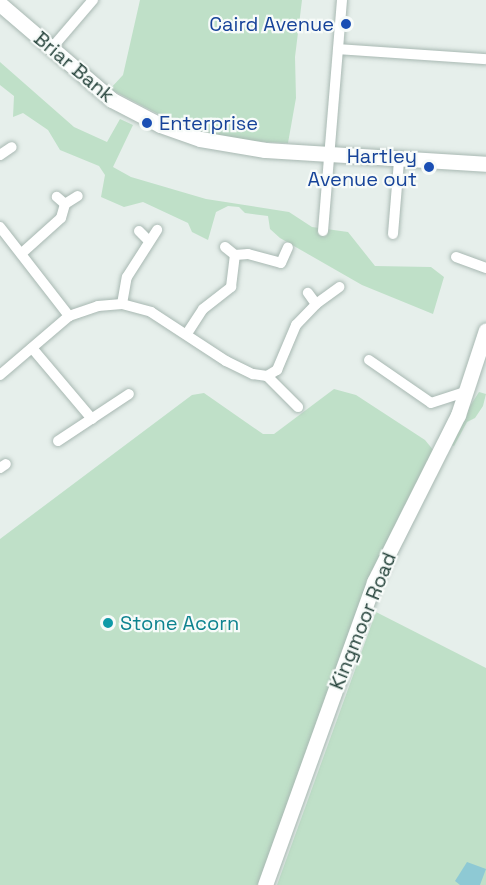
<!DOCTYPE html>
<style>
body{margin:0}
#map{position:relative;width:486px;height:885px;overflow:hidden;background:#e6efeb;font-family:"Space Grotesk",sans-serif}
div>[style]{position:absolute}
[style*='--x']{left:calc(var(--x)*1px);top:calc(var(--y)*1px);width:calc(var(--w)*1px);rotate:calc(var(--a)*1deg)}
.green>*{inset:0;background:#bfe0c8}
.water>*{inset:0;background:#8ec9d4}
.roads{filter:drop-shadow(0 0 2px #a8b8b2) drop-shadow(0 0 2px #a8b8b2)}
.street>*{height:10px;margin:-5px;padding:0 5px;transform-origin:5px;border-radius:5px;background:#fff}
.secondary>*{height:15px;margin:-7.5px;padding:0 7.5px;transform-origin:7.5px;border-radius:7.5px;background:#fff}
.dots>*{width:16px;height:16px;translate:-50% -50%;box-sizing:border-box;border:3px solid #f7fbf9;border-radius:50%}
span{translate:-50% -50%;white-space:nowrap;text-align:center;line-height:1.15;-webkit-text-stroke:4.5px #f7fbf9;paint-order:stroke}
.transit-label{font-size:20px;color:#164399}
.right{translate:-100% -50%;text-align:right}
.left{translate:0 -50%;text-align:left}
.street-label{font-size:20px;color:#24423a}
.culture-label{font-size:20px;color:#0d838f}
</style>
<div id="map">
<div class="green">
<i style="clip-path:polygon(140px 0,302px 0,295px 57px,296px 98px,288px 143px,227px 140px,183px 127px,110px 89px,123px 75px)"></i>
<i style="clip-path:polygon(0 62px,74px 127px,107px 142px,120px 119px,133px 125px,113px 167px,131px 177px,206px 199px,289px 212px,312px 227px,348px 232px,375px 266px,431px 267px,444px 277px,433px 314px,362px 285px,280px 238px,270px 229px,268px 216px,245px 213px,239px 207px,228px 206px,216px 212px,208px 240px,192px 232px,188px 223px,143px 202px,124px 207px,101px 197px,105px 175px,99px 166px,60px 150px,48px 130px,23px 113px,13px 117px,14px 96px,0 85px)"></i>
<i style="clip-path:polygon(334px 389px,356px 395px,425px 440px,434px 451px,399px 517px,260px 885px,0 885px,0 539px,192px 395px,204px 393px,263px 434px,274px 434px)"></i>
<i style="clip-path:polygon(479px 392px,486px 394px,483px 406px,475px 418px,467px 422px,454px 446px,451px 445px,465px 414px)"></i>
<i style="clip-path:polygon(376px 612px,486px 668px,486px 885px,277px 885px)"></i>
</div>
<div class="water">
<i style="clip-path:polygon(467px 862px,486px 869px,480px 885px,460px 885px,455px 881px)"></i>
</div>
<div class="roads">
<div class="street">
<i style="--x:51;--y:49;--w:65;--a:-49.4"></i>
<i style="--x:338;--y:49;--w:148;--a:3.9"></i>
<i style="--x:0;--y:155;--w:14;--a:-34"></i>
<i style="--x:65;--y:204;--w:15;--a:-32"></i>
<i style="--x:0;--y:227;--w:113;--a:52.2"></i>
<i style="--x:139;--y:231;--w:13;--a:45"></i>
<i style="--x:323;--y:231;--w:232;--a:-85.3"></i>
<i style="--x:393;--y:234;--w:73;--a:-85.3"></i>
<i style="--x:225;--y:247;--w:13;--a:39"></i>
<i style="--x:22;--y:253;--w:52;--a:-41.9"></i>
<i style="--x:61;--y:218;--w:15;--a:-74"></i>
<i style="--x:65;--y:204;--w:11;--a:-139"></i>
<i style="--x:456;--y:257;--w:32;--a:20"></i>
<i style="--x:122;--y:304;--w:27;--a:-80"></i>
<i style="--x:127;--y:277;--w:56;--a:-57.4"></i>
<i style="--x:316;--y:304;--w:29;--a:-36"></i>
<i style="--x:188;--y:332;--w:27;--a:-57"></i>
<i style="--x:203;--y:309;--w:36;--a:-38"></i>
<i style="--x:231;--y:287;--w:32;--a:-83"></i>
<i style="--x:235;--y:255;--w:13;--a:-4"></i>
<i style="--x:248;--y:254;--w:34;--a:15"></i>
<i style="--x:281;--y:263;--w:17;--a:-66"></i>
<i style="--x:32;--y:348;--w:93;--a:49.8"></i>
<i style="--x:369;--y:360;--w:75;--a:34.7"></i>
<i style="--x:431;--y:403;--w:38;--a:-18"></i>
<i style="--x:0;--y:375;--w:91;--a:-40.5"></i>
<i style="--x:69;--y:316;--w:31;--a:-19"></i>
<i style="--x:98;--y:306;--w:24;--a:-5"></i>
<i style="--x:122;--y:304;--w:30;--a:15"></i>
<i style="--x:151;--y:312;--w:90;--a:33.2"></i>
<i style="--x:226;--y:361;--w:30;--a:26"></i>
<i style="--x:253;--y:374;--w:14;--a:8"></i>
<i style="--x:267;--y:376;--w:44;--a:45"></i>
<i style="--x:267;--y:376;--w:12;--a:-31"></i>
<i style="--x:277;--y:370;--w:49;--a:-67.1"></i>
<i style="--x:296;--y:325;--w:29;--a:-46"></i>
<i style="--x:316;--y:304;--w:14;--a:-126"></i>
<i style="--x:58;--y:441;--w:85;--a:-33.5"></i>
<i style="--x:0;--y:468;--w:7;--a:-34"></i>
</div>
<div class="secondary">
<i style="--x:0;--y:4;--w:148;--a:40.6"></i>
<i style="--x:112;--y:100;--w:54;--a:27.5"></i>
<i style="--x:160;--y:125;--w:42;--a:19.3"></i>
<i style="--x:200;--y:139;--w:66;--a:9.6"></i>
<i style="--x:265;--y:150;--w:221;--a:3.6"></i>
<i style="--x:265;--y:885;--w:322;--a:-70.2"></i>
<i style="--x:374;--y:582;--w:187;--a:-63.3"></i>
<i style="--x:458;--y:415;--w:89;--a:-71.8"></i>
</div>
</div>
<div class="dots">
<i style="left:346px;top:24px;background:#1a4fb4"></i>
<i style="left:147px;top:123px;background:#1a4fb4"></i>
<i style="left:429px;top:167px;background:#1a4fb4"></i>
<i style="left:108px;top:623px;background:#0f9aa8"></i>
</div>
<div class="transit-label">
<span class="right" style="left:334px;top:24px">Caird Avenue</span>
<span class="left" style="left:159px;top:123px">Enterprise</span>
<span class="right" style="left:417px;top:168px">Hartley<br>Avenue out</span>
</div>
<div class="street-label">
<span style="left:74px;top:67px;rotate:40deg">Briar Bank</span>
<span style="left:363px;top:621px;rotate:-68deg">Kingmoor Road</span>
</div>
<div class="culture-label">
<span class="left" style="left:120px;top:623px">Stone Acorn</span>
</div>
</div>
